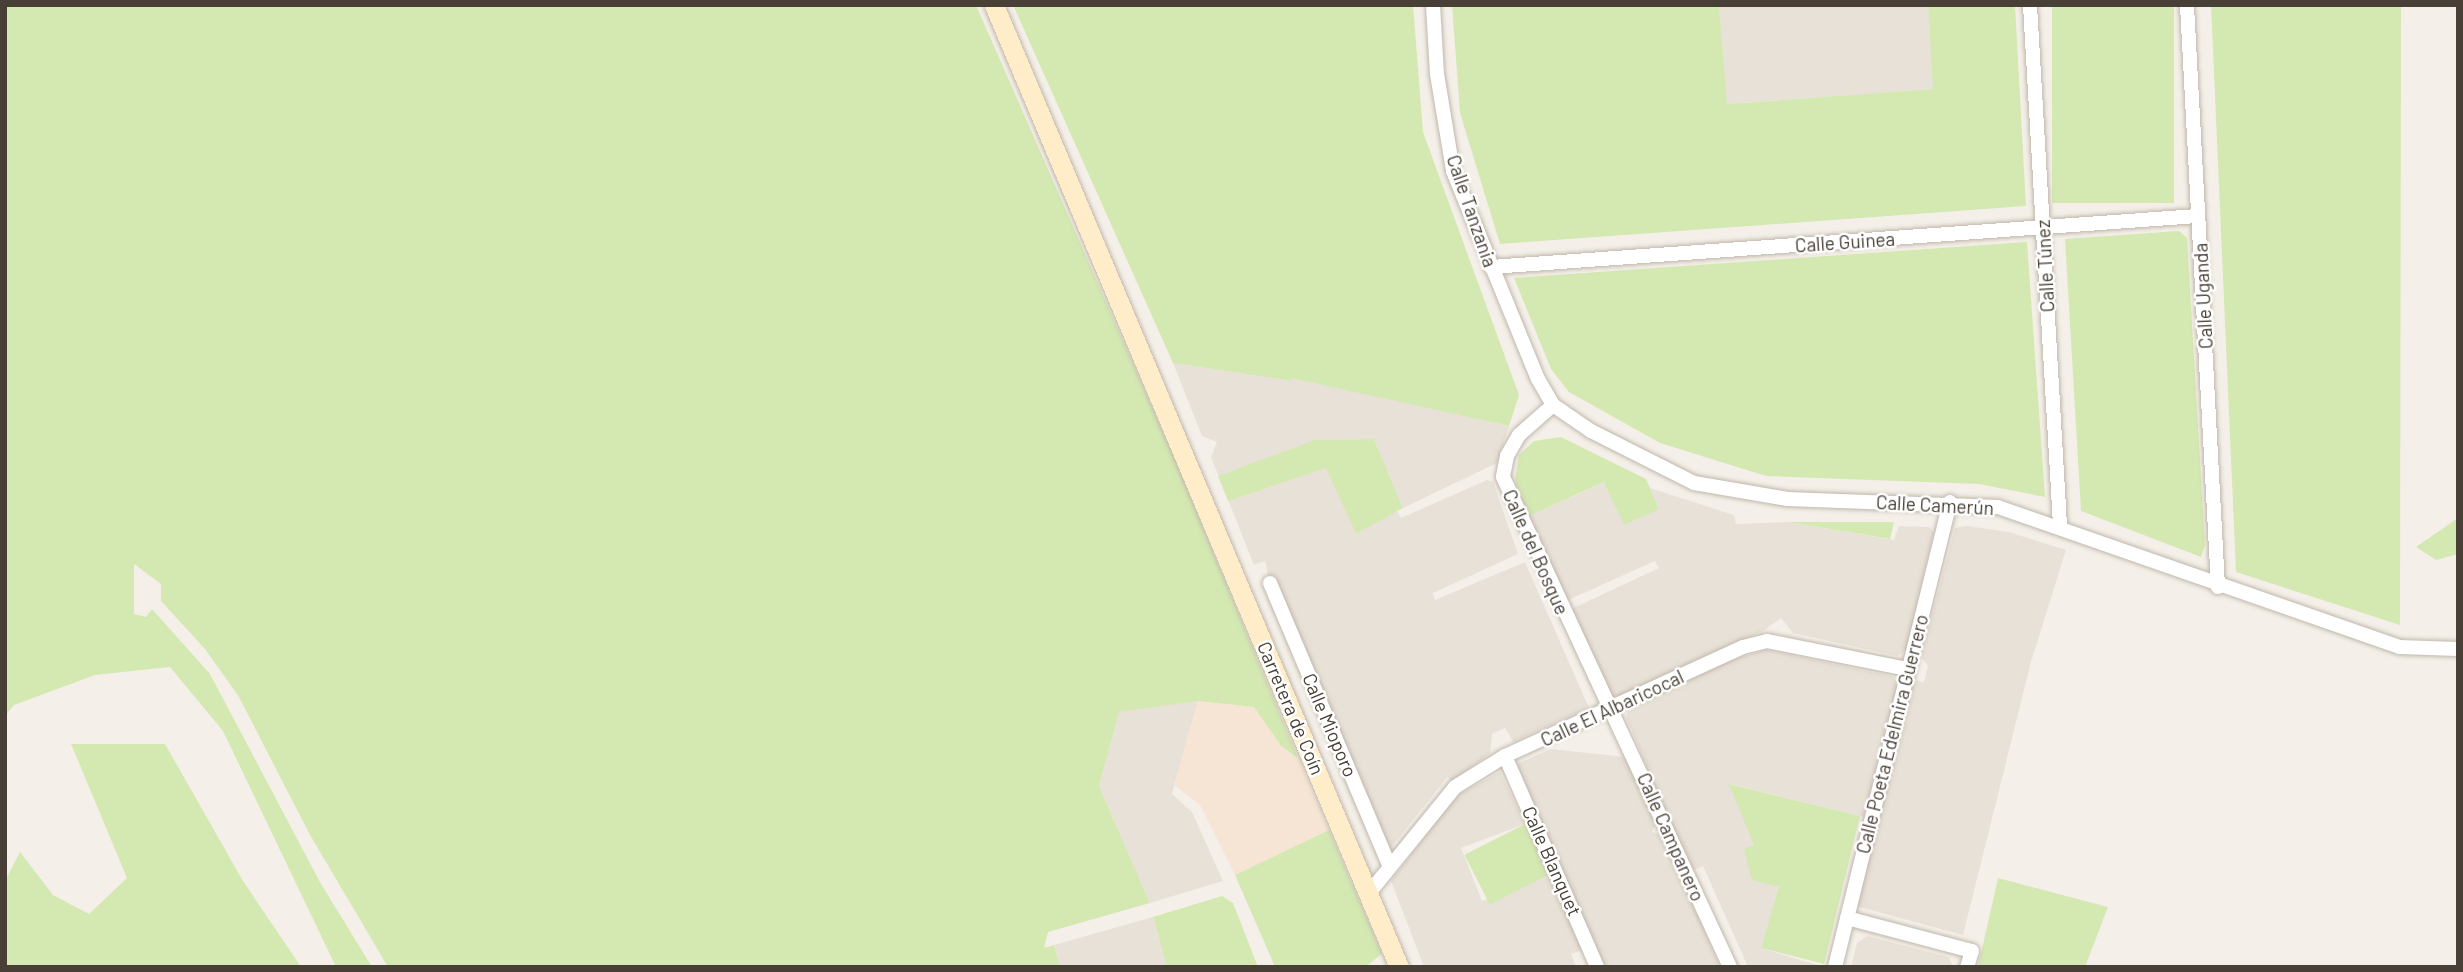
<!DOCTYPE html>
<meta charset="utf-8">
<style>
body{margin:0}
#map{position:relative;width:2463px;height:972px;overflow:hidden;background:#f4f0e9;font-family:Barlow,sans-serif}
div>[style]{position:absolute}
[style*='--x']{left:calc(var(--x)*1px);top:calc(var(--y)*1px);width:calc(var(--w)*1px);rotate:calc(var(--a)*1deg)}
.residential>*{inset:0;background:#e8e1d7}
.commercial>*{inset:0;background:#f6e5d4}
.green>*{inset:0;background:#d4e8b2;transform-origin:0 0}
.roads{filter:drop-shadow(0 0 2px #c0b7ab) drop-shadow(0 0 2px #c0b7ab)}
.street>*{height:14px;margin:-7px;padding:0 7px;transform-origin:7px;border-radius:7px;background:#fff}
.secondary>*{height:19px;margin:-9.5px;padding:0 9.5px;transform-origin:9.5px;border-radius:9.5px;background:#feedc8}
span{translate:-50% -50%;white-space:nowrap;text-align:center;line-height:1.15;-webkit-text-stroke:5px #fff;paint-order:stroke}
.street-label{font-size:19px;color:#484037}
.frame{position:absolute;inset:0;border:7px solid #484037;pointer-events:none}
</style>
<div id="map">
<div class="residential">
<i style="clip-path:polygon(1719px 5px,1928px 5px,1934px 89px,1726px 104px)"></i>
<i style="clip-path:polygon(1173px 363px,1291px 381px,1290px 377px,1509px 426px,1497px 463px,1403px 508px,1374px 439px,1315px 440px,1356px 534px,1397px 511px,1401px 518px,1487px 480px,1493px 482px,1518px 554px,1433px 593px,1435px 600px,1525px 562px,1589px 708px,1513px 742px,1505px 728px,1492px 734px,1490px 753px,1451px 783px,1448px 776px,1389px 850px,1270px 583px,1265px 561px,1254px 565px,1211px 457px,1217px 442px,1202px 436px)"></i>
<i style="clip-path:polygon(1605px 482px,1659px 509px,1650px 488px,1734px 515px,1736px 524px,1788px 522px,1894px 540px,1899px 526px,1929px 527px,1934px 532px,1906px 650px,1897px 656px,1793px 633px,1781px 618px,1763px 631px,1610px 700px,1569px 610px,1659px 568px,1655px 561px,1566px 601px,1529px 516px)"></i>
<i style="clip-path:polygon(1967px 526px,2009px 532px,2066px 550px,2031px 662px,1963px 935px,1856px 906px,1910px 680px,1924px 682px,1928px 666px,1921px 657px,1955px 528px)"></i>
<i style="clip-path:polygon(1767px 650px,1894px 677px,1897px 683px,1864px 817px,1730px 784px,1780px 887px,1761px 948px,1824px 967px,1748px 967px,1703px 866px,1691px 871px,1626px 717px,1630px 706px,1734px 659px)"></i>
<i style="clip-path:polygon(1198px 701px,1172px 794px,1192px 812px,1223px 881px,1150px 903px,1099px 786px,1119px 711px)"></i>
<i style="clip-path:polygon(1551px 749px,1626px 757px,1657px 821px,1652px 832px,1663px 835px,1720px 967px,1604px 967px,1517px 764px)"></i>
<i style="clip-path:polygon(1500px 772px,1525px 824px,1461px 848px,1482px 901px,1551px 874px,1582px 950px,1571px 954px,1576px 967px,1424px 967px,1391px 881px,1456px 796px)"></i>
<i style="clip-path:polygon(1153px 917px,1167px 967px,1060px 967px,1054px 945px)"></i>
<i style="clip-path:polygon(1867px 936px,1948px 957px,1954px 967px,1851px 967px,1857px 943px)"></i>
</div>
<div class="commercial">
<i style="clip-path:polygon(1198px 701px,1254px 707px,1281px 746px,1298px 758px,1329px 830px,1235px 875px,1200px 805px,1174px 785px)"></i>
</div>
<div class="green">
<i style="clip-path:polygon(5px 5px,976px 5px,1174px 457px,1298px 758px,1281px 746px,1254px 707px,1198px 701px,1119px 712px,1099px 786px,1150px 903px,1048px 932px,1044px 948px,1054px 945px,1060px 967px,388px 967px,310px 835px,239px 697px,205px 649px,161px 601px,161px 584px,134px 564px,134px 614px,146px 617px,152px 609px,210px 674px,321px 884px,372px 967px,336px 967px,223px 731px,170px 667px,95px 675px,14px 705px,5px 716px)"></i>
<i style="clip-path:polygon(1013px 5px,1413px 5px,1423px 132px,1519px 395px,1509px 426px,1291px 378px,1292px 381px,1173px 363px)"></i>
<i style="clip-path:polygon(1452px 5px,1719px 5px,1727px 104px,1933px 89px,1928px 5px,2015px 5px,2026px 206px,1500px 244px,1460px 113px)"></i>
<i style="left:2052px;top:5px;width:122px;height:198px"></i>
<i style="clip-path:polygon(2211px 5px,2401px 5px,2400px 625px,2236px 572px)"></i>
<i style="clip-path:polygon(2179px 231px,2187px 238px,2205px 545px,2201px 557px,2081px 511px,2065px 239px)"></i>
<i style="clip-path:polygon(2027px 242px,2045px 497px,1979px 484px,1766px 476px,1660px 443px,1569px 392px,1551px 369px,1514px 278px)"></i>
<i style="clip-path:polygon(1561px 437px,1646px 479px,1659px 509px,1624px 525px,1604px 482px,1529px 516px,1515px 480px,1519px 455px,1534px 441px)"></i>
<i style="clip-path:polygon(1374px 439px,1403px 508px,1356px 534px,1326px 468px,1228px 501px,1218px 476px,1315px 440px)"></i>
<i style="clip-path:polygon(2458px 518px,2458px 554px,2436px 560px,2416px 547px)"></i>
<i style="clip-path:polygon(1788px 522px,1894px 522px,1890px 539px)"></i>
<i style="clip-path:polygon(71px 744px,165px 744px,243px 881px,301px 967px,5px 967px,5px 881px,20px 852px,53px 895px,89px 914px,127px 878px)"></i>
<i style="clip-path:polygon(1729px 784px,1860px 816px,1824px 964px,1761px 948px,1779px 887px,1752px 880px,1744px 849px,1754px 845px)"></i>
<i style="left:1525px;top:824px;width:56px;height:68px;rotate:63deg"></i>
<i style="clip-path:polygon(1329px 830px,1382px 954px,1365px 967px,1275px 967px,1235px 875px)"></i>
<i style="clip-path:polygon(1998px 878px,2108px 907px,2085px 967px,1978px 967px)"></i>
<i style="clip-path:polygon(1222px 896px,1233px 903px,1258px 967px,1167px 967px,1153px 917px)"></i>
</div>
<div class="roads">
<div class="street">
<i style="--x:1433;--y:5;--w:69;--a:86.7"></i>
<i style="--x:1437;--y:74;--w:98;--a:80.6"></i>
<i style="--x:1453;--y:171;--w:225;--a:67.8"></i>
<i style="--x:1538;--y:379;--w:30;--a:60"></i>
<i style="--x:1553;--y:405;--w:46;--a:34.4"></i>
<i style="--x:1591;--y:431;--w:115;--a:26.8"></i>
<i style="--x:1694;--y:483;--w:95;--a:9.7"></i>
<i style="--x:1788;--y:499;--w:210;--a:2.2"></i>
<i style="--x:1998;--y:507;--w:425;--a:19.2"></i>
<i style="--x:2399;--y:647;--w:59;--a:1.9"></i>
<i style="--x:2030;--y:5;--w:522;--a:86.7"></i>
<i style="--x:2187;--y:5;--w:583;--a:86.95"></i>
<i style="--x:1491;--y:267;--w:709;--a:-4.13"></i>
<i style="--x:1553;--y:405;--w:45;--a:138.6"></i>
<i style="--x:1519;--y:435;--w:24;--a:120"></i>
<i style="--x:1507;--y:456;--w:21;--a:101"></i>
<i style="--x:1503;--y:477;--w:540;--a:65.14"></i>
<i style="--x:1270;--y:583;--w:308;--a:67.1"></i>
<i style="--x:1505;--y:756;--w:230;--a:66.4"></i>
<i style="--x:1369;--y:893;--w:136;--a:-50.9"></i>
<i style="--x:1455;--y:787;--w:59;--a:-31.8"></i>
<i style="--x:1505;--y:756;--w:262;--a:-24.6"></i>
<i style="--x:1743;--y:647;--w:25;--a:-14"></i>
<i style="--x:1767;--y:641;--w:143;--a:11.3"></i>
<i style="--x:1847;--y:918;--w:129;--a:14.8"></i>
<i style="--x:1972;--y:951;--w:17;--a:107"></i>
<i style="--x:1835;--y:967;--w:479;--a:-76.1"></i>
</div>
<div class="secondary">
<i style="--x:994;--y:5;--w:1044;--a:67.17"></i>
</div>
</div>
<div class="street-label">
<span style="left:1472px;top:211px;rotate:71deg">Calle Tanzania</span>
<span style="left:1845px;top:242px;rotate:-4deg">Calle Guinea</span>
<span style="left:2045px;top:266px;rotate:-93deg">Calle Túnez</span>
<span style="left:2203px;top:296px;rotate:-93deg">Calle Uganda</span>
<span style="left:1935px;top:505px;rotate:3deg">Calle Camerún</span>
<span style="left:1536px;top:552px;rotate:66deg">Calle del Bosque</span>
<span style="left:1291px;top:708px;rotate:67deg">Carretera de Coín</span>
<span style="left:1612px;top:708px;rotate:-25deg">Calle El Albaricocal</span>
<span style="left:1330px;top:725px;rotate:67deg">Calle Mioporo</span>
<span style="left:1892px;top:734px;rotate:-76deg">Calle Poeta Edelmira Guerrero</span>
<span style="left:1671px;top:837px;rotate:66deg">Calle Campanero</span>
<span style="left:1552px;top:861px;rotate:66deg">Calle Blanquet</span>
</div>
<div class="frame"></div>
</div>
